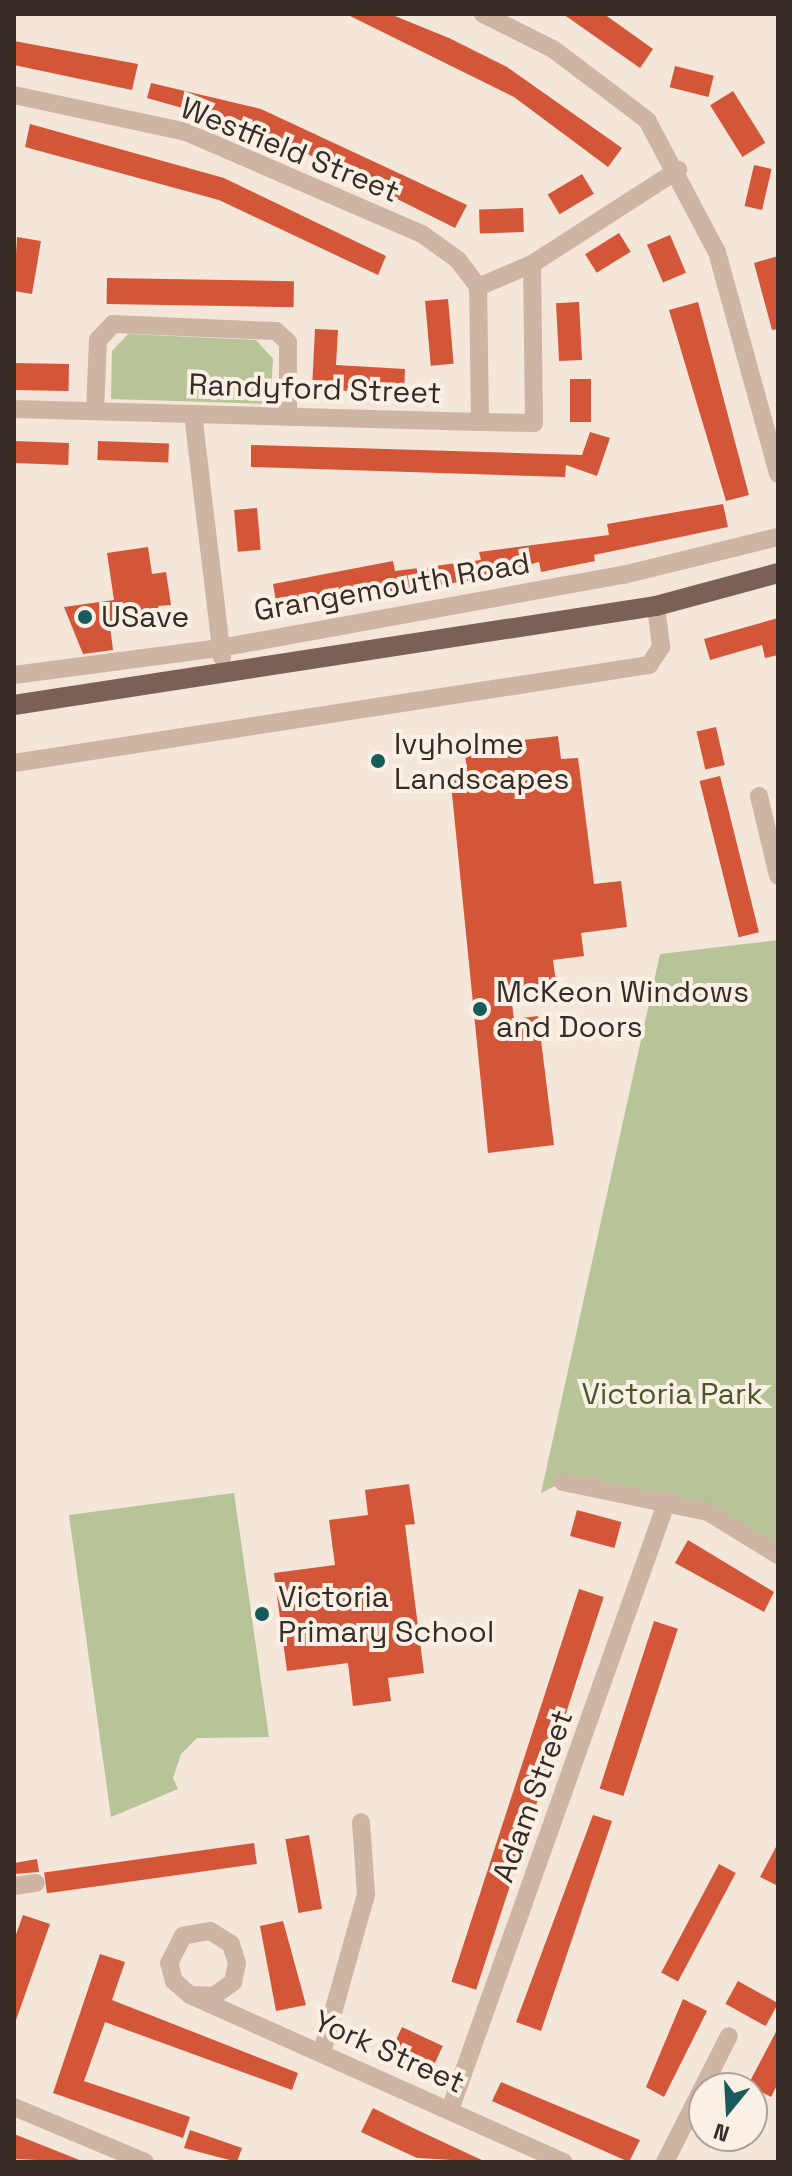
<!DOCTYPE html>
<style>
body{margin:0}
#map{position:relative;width:792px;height:2176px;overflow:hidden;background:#f4e6d9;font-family:"Space Grotesk",sans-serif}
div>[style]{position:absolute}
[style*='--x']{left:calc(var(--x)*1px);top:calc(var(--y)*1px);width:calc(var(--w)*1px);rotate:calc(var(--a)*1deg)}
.green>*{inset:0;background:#b7c497}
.building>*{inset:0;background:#d35638;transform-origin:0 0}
.street>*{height:18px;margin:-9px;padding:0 9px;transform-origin:9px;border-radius:9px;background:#cdb4a3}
.primary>*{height:20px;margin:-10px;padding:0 10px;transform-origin:10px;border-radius:10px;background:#7b6055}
.dots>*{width:22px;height:22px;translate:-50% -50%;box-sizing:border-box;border:4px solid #fbf0e5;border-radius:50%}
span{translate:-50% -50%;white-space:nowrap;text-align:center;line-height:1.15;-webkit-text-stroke:8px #fbf0e5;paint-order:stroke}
.street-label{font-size:30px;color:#372b26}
.poi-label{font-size:30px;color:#372b26}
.left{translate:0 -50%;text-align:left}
.park-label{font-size:30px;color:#495827}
.frame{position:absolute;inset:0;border:16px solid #372b26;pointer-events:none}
.north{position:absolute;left:688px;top:2072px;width:80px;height:80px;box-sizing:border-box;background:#fbf0e5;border:2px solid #ada199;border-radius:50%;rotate:198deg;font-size:22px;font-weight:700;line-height:32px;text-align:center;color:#372b26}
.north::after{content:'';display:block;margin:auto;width:28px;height:36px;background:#175c5d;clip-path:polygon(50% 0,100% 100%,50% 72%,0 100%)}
</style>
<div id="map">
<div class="green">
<i style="clip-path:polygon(128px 334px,256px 340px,273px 359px,270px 404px,111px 399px,112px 351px)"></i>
<i style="clip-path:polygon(778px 940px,778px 1555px,708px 1512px,563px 1482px,541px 1493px,660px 954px)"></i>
<i style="clip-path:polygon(234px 1493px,269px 1737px,197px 1738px,181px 1754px,173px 1778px,178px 1789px,111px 1817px,69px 1515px)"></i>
</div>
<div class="building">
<i style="clip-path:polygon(346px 14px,390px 14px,449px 38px,507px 67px,622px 148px,608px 167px,514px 97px)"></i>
<i style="clip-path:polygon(563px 14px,604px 14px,653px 49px,640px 68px)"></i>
<i style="clip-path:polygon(14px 41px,138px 64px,132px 90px,14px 65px)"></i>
<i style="left:675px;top:66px;width:40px;height:22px;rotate:14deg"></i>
<i style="clip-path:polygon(151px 83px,261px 109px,467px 205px,455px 228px,260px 130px,147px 98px)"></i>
<i style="left:733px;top:91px;width:61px;height:27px;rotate:58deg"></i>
<i style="clip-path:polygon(30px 124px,224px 178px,386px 256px,378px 275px,219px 200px,25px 147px)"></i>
<i style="left:754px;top:165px;width:18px;height:42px;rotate:13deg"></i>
<i style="left:582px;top:174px;width:23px;height:40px;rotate:59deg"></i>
<i style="left:523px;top:208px;width:24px;height:44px;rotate:88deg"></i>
<i style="left:619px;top:233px;width:22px;height:40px;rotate:58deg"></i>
<i style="left:670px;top:235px;width:41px;height:25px;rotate:67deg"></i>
<i style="clip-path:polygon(17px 237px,41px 241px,32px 294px,14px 291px)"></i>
<i style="clip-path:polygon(778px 256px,778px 329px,772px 330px,754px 263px)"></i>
<i style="left:107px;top:278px;width:187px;height:26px;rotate:1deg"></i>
<i style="left:448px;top:299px;width:65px;height:23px;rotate:85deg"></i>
<i style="left:579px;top:302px;width:58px;height:23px;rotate:87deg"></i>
<i style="clip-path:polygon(698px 302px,749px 495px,726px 501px,669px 310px)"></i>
<i style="clip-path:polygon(315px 329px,338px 330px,336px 365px,405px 369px,404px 394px,312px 389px)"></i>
<i style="left:14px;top:363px;width:55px;height:27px;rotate:1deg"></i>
<i style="left:570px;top:379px;width:21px;height:43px"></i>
<i style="clip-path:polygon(590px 432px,610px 438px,597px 476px,566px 465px,565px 477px,251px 467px,251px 445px,582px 455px)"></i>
<i style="left:14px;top:441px;width:55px;height:22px;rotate:2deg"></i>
<i style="left:98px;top:441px;width:71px;height:19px;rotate:2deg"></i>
<i style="clip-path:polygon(723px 504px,728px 527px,594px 555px,595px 561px,541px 572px,539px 562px,467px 581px,277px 607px,273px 584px,393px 561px,395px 571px,481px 560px,479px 552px,609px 535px,607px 524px)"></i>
<i style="left:257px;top:508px;width:42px;height:23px;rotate:85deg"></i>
<i style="clip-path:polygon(148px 547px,152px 574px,166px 572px,171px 605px,158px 606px,159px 618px,110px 626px,113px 650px,83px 654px,64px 607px,114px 600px,107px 553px)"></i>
<i style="clip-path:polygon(778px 618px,778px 655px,765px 658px,762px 645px,710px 660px,704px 639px)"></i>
<i style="left:716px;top:727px;width:39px;height:20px;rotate:77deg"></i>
<i style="clip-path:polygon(558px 736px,561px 759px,578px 758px,594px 884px,621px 881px,627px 927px,581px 933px,584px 956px,553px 960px,556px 982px,510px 988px,514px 1019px,538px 1016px,554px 1145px,488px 1153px,450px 774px,467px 772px,464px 747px)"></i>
<i style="left:720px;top:776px;width:161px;height:21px;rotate:76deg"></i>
<i style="clip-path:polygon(409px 1484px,415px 1524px,405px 1525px,424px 1673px,388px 1678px,391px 1701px,353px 1706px,348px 1663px,287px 1671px,274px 1573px,335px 1565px,329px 1520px,368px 1515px,365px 1490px)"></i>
<i style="left:577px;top:1510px;width:46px;height:27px;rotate:15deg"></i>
<i style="clip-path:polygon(688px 1540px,774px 1592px,764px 1612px,675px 1563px)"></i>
<i style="left:579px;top:1589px;width:26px;height:413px;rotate:18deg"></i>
<i style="left:654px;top:1621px;width:25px;height:176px;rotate:18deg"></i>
<i style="clip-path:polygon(593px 1815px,612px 1821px,541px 2031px,516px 2022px)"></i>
<i style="left:309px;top:1835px;width:75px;height:24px;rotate:80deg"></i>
<i style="left:254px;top:1843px;width:21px;height:212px;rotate:82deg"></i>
<i style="clip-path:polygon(778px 1843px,778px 1886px,760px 1877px)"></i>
<i style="clip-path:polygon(37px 1859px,39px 1872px,14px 1874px,14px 1863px)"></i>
<i style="left:719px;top:1864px;width:19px;height:123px;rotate:28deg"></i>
<i style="clip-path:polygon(23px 1915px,50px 1924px,16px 2020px,14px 1940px)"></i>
<i style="clip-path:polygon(283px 1921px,306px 2005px,276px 2011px,260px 1926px)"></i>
<i style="clip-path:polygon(100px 1954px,125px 1962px,112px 2000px,298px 2073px,292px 2090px,105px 2022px,84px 2081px,190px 2117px,183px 2138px,53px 2093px)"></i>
<i style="left:738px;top:1981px;width:46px;height:26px;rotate:29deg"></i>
<i style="clip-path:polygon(683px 1999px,707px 2011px,664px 2097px,646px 2087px)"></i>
<i style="left:402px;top:2027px;width:45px;height:25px;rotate:25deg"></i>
<i style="clip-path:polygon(778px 2028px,778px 2083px,771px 2097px,748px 2085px)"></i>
<i style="clip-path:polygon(501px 2082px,640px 2140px,629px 2162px,492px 2101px)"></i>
<i style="clip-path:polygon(373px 2108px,413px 2128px,486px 2162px,417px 2158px,361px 2132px)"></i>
<i style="clip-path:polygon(190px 2130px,242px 2148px,237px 2162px,184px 2148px)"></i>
<i style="clip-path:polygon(14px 2134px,82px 2161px,82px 2162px,14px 2159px)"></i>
</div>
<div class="street">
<i style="--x:483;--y:14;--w:78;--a:26.6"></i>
<i style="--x:553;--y:49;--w:118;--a:37.1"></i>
<i style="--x:647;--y:120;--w:149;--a:62.1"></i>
<i style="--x:717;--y:252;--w:230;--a:74.6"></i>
<i style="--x:14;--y:95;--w:176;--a:12.1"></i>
<i style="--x:186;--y:132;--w:257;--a:23.4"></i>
<i style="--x:422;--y:234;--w:44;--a:35.8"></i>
<i style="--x:458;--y:260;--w:34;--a:53"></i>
<i style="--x:478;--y:287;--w:59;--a:-23.1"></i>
<i style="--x:14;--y:409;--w:466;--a:1.6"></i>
<i style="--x:480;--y:422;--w:135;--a:-90.8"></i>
<i style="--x:95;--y:411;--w:71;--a:-87.6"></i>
<i style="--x:98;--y:340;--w:22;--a:-47"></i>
<i style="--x:113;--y:324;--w:163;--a:2.5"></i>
<i style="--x:276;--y:331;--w:16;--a:43"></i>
<i style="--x:288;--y:342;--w:74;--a:90"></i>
<i style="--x:193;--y:414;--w:245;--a:83.2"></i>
<i style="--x:480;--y:422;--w:54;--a:1.1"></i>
<i style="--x:534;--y:423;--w:159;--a:-90.7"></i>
<i style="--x:532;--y:264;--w:174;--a:-32.8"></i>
<i style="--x:14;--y:675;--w:208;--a:-7.5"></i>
<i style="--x:220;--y:648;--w:410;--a:-10.3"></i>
<i style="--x:623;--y:575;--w:160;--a:-13.8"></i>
<i style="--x:14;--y:763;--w:643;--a:-8.77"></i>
<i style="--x:649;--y:665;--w:22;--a:-56"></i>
<i style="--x:661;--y:647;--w:41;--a:-97"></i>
<i style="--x:759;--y:796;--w:82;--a:76.6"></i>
<i style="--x:563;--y:1482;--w:148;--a:11.7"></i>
<i style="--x:708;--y:1512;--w:82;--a:31.6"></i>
<i style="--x:14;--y:1886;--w:22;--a:-8"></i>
<i style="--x:190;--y:1995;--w:24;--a:2"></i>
<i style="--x:214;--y:1996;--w:24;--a:-36"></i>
<i style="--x:233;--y:1982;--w:19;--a:-78"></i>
<i style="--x:237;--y:1963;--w:20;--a:-108"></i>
<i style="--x:231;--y:1944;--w:25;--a:-148"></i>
<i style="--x:210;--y:1931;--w:27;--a:170"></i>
<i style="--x:183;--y:1936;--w:30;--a:117"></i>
<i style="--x:169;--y:1963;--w:19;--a:74"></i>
<i style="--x:174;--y:1981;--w:21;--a:41"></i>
<i style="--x:190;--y:1995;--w:409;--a:24.1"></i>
<i style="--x:322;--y:2052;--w:164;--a:-74.4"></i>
<i style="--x:366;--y:1894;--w:72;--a:-94"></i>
<i style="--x:14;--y:2107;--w:142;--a:22.8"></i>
<i style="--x:450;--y:2110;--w:647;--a:-70.39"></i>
<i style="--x:665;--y:2162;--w:141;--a:-63.1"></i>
</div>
<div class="primary">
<i style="--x:14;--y:705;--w:650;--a:-8.77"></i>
<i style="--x:656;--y:606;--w:126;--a:-15.1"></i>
</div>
<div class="dots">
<i style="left:85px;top:617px;background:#175c5d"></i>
<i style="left:378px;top:761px;background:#175c5d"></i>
<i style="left:480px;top:1009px;background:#175c5d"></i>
<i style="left:262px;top:1614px;background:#175c5d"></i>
</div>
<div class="street-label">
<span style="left:290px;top:150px;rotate:22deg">Westfield Street</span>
<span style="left:315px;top:389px;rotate:2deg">Randyford Street</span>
<span style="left:392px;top:587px;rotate:-10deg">Grangemouth Road</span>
<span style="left:533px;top:1796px;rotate:-70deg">Adam Street</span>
<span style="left:389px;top:2052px;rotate:24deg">York Street</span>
</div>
<div class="poi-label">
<span class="left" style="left:101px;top:617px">USave</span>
<span class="left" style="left:394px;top:761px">Ivyholme<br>Landscapes</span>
<span class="left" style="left:496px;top:1009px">McKeon Windows<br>and Doors</span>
<span class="left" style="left:278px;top:1614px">Victoria<br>Primary School</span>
</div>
<div class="park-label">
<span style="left:672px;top:1394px">Victoria Park</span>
</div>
<div class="frame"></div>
<div class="north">N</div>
</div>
